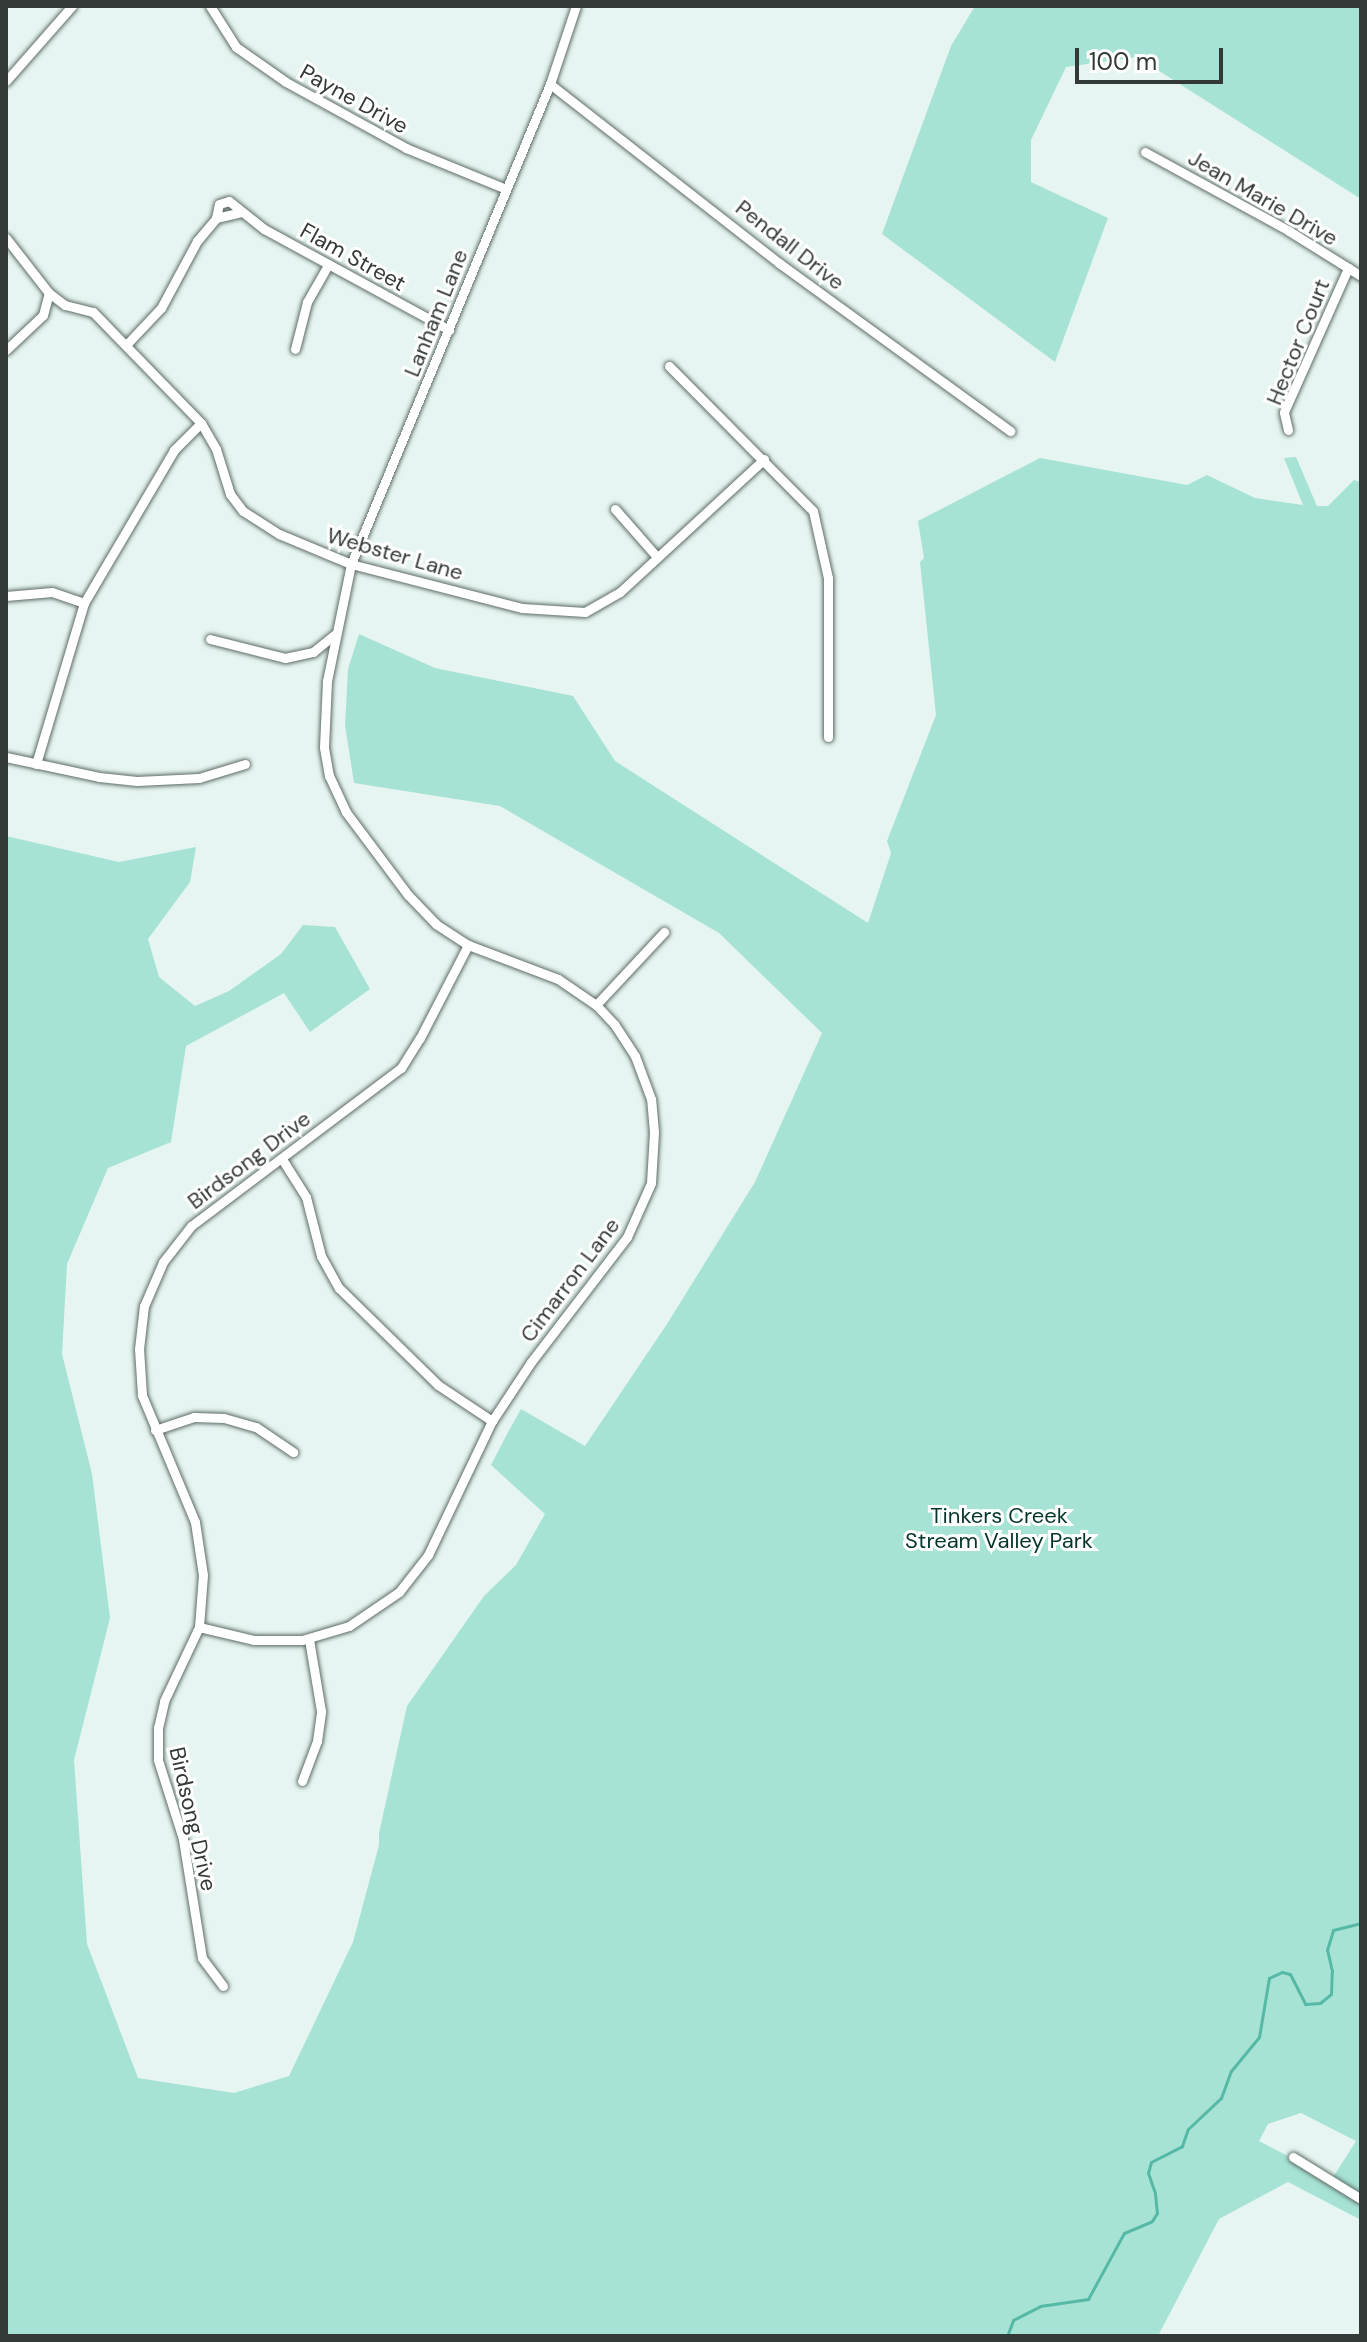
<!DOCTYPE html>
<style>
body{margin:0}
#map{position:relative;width:1367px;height:2342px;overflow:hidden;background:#e6f5f1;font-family:"DM Sans",sans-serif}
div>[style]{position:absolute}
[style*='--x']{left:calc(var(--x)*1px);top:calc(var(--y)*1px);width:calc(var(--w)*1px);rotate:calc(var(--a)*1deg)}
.green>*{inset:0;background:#a6e3d4}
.stream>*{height:3px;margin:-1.5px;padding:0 1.5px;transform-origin:1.5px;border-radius:1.5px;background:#56b9a6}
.roads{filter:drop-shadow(0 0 2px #5f6c68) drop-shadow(0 0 2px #5f6c68)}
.minor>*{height:9px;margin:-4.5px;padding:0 4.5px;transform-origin:4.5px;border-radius:4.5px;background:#fff}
span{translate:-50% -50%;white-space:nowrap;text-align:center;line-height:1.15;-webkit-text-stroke:6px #fff;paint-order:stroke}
.street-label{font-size:22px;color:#333937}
.park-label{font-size:22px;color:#05362e}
.frame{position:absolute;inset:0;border:8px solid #333937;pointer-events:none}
.scale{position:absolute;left:1075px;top:48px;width:148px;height:36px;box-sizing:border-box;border:4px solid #333937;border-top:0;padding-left:10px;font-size:24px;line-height:28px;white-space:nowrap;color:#333937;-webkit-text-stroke:6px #fff;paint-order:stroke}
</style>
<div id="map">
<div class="green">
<i style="clip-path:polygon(975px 6px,1361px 6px,1361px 199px,1137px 57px,1066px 67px,1031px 140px,1031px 182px,1108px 218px,1055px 362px,882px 234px,951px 46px)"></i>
<i style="clip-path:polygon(evenodd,1296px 457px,1317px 506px,1328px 506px,1354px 480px,1361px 482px,1361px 2220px,1288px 2182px,1219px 2219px,1158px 2336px,6px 2336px,6px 836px,119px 862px,196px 847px,190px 882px,148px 939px,159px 977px,195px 1006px,229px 991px,281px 954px,303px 925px,335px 927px,370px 989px,310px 1032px,284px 993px,186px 1046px,171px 1142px,108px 1168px,67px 1264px,62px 1354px,92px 1474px,110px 1618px,74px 1760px,87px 1944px,138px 2078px,234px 2093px,289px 2076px,353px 1942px,379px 1845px,379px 1833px,407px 1706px,484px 1596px,516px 1565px,545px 1514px,491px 1465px,506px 1436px,521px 1409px,585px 1446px,667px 1324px,755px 1182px,822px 1033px,719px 933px,500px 806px,354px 783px,345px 725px,348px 669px,359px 634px,435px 668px,573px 696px,615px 761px,868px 923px,891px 853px,887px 841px,936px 715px,920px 562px,924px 558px,918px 521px,1040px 458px,1187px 485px,1207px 475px,1255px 498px,1303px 505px,1284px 458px,1296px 457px,1301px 2113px,1356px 2141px,1332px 2179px,1259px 2141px,1268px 2124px,1301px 2113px)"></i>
</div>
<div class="stream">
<i style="--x:1007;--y:2336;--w:17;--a:-69"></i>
<i style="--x:1013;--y:2320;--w:30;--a:-27"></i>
<i style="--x:1040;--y:2306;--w:49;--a:-8.3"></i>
<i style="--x:1088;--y:2299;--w:75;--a:-61.4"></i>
<i style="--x:1124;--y:2233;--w:30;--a:-23"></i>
<i style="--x:1152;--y:2221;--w:9;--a:-58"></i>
<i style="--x:1157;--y:2213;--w:20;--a:-96"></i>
<i style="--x:1155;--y:2193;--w:21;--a:-109"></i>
<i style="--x:1148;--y:2173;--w:11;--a:-75"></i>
<i style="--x:1151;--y:2162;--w:35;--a:-27"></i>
<i style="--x:1182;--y:2146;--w:18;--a:-71"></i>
<i style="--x:1188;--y:2129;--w:45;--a:-43.2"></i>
<i style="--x:1221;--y:2098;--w:29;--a:-70"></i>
<i style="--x:1231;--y:2071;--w:44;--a:-50.5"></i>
<i style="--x:1259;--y:2037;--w:60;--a:-80.4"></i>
<i style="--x:1269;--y:1978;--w:14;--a:-25"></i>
<i style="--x:1282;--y:1972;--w:8;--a:14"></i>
<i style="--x:1290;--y:1974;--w:34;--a:63"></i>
<i style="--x:1305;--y:2004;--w:15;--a:-4"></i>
<i style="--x:1320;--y:2003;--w:14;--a:-39"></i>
<i style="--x:1331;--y:1994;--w:23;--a:-88"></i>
<i style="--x:1332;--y:1971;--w:22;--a:-103"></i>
<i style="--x:1327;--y:1950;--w:21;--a:-73"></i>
<i style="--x:1333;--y:1930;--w:29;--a:-14"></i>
</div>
<div class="roads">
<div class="minor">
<i style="--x:210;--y:6;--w:49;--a:57.6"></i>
<i style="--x:236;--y:47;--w:61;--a:35"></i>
<i style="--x:286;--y:82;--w:137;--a:28.8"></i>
<i style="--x:406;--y:148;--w:108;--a:22.3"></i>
<i style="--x:6;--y:81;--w:100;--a:-48.7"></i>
<i style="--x:550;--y:84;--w:291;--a:38"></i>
<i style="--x:779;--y:263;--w:286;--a:36"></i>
<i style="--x:1145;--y:152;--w:164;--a:28.7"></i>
<i style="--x:1289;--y:231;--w:85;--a:32"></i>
<i style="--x:216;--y:218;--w:14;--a:-78"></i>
<i style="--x:219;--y:204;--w:10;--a:-17"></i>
<i style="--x:229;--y:201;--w:45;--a:38.7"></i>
<i style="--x:264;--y:229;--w:211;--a:28.6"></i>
<i style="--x:6;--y:238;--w:70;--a:52"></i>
<i style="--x:49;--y:293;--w:20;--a:37"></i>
<i style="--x:65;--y:305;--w:29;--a:14"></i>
<i style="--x:93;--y:312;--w:155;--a:45.8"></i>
<i style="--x:201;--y:423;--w:30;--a:60"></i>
<i style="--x:216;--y:449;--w:47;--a:72.7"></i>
<i style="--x:230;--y:494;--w:21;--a:53"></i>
<i style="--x:243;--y:511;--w:43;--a:32.6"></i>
<i style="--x:279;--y:534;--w:78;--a:22.6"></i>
<i style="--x:351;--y:564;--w:177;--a:14.4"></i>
<i style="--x:522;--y:608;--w:63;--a:3.6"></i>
<i style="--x:585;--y:612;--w:40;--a:-29.7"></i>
<i style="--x:620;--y:592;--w:196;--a:-42.7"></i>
<i style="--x:126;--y:345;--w:51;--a:-46.6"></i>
<i style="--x:161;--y:308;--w:76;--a:-61.8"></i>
<i style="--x:197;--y:241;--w:30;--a:-50"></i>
<i style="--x:216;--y:218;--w:26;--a:-13"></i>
<i style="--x:295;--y:349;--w:49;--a:-75.7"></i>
<i style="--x:307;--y:302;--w:43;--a:-60.4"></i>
<i style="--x:6;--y:350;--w:51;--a:-43.4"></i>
<i style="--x:43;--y:315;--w:23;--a:-75"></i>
<i style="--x:669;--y:366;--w:204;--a:45.2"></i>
<i style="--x:813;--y:511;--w:69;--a:77.4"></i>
<i style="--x:828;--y:578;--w:159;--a:90"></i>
<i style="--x:1288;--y:430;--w:18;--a:-103"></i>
<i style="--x:1284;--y:412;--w:158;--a:-66"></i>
<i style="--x:615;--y:509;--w:64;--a:48.8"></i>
<i style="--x:6;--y:596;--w:46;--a:-5"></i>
<i style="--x:52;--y:592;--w:34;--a:19"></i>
<i style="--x:210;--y:639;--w:77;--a:14.2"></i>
<i style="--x:285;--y:658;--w:29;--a:-12"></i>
<i style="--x:313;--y:652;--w:27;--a:-39"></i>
<i style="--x:6;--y:757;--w:95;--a:12.1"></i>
<i style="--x:99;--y:777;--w:38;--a:6"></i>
<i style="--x:137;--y:781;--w:62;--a:-2.8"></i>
<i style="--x:199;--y:778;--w:48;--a:-16.9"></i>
<i style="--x:36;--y:764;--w:168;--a:-73.4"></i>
<i style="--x:84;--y:603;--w:178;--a:-59.5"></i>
<i style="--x:174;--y:450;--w:38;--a:-45"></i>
<i style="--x:596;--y:1005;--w:100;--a:-47"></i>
<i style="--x:282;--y:1159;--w:45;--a:57.7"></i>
<i style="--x:306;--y:1197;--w:61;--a:75.7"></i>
<i style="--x:321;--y:1256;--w:37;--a:61"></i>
<i style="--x:339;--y:1288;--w:139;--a:44.4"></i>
<i style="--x:438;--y:1385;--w:65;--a:33.7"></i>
<i style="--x:155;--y:1430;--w:41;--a:-18.4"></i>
<i style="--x:194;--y:1417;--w:30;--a:2"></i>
<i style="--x:224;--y:1418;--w:33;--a:16"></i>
<i style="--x:256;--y:1427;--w:45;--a:34"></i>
<i style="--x:199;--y:1627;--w:57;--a:13.3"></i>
<i style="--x:254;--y:1640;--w:48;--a:0"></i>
<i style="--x:302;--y:1640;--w:49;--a:-16.6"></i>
<i style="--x:349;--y:1626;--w:60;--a:-34.2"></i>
<i style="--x:399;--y:1592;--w:47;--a:-51.9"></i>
<i style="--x:428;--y:1555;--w:148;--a:-64.5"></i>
<i style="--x:492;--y:1421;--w:71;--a:-56.5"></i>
<i style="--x:531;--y:1362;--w:158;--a:-52.5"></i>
<i style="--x:627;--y:1237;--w:59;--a:-66"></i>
<i style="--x:651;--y:1183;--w:51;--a:-86.6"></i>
<i style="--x:654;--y:1132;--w:33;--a:-95"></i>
<i style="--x:651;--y:1099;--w:46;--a:-110.4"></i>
<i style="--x:635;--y:1056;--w:38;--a:-123"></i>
<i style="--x:614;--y:1024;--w:26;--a:-133"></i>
<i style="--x:596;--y:1005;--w:46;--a:-145.6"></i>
<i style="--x:558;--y:979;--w:96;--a:-159.3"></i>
<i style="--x:468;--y:945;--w:38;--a:-147"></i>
<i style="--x:436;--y:924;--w:40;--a:-134"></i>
<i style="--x:408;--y:895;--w:104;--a:-126.8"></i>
<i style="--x:346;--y:812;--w:40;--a:-115"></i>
<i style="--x:329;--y:776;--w:29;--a:-100"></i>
<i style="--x:324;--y:747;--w:66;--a:-87.4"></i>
<i style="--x:327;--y:681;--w:119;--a:-78.4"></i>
<i style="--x:351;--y:564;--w:520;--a:-67.48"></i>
<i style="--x:550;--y:84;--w:82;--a:-71.6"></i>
<i style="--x:302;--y:1781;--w:43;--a:-69.4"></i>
<i style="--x:317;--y:1741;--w:30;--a:-82"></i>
<i style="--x:321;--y:1711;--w:73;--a:-99.5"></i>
<i style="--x:223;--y:1986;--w:35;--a:-127"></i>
<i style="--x:202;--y:1958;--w:121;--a:-99.1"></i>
<i style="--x:183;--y:1839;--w:83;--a:-107.6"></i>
<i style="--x:158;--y:1760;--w:32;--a:-90"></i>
<i style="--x:158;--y:1728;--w:28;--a:-77"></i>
<i style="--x:164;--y:1701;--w:82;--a:-64.7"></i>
<i style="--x:199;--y:1627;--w:52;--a:-85.6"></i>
<i style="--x:203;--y:1575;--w:54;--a:-98.6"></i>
<i style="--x:195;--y:1522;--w:138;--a:-112.7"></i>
<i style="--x:142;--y:1395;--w:46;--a:-93.7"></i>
<i style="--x:139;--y:1349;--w:43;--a:-83.4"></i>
<i style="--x:144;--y:1306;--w:48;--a:-66.6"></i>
<i style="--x:163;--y:1262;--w:46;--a:-52.1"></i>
<i style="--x:191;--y:1226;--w:263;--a:-37"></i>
<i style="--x:401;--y:1068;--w:36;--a:-58"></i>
<i style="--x:420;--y:1038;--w:105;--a:-62.7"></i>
<i style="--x:1293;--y:2157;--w:80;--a:31.7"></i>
</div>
</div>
<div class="street-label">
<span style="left:354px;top:99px;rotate:29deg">Payne Drive</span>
<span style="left:1263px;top:198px;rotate:30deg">Jean Marie Drive</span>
<span style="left:790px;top:245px;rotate:38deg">Pendall Drive</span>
<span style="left:353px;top:257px;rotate:29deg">Flam Street</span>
<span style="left:436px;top:313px;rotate:-68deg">Lanham Lane</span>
<span style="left:1298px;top:342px;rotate:-68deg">Hector Court</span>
<span style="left:395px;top:554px;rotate:16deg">Webster Lane</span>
<span style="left:249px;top:1160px;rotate:-37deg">Birdsong Drive</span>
<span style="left:570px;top:1280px;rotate:-53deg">Cimarron Lane</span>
<span style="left:193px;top:1819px;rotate:77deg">Birdsong Drive</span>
</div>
<div class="park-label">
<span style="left:999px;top:1528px">Tinkers Creek<br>Stream Valley Park</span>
</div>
<div class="frame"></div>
<div class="scale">100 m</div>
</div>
